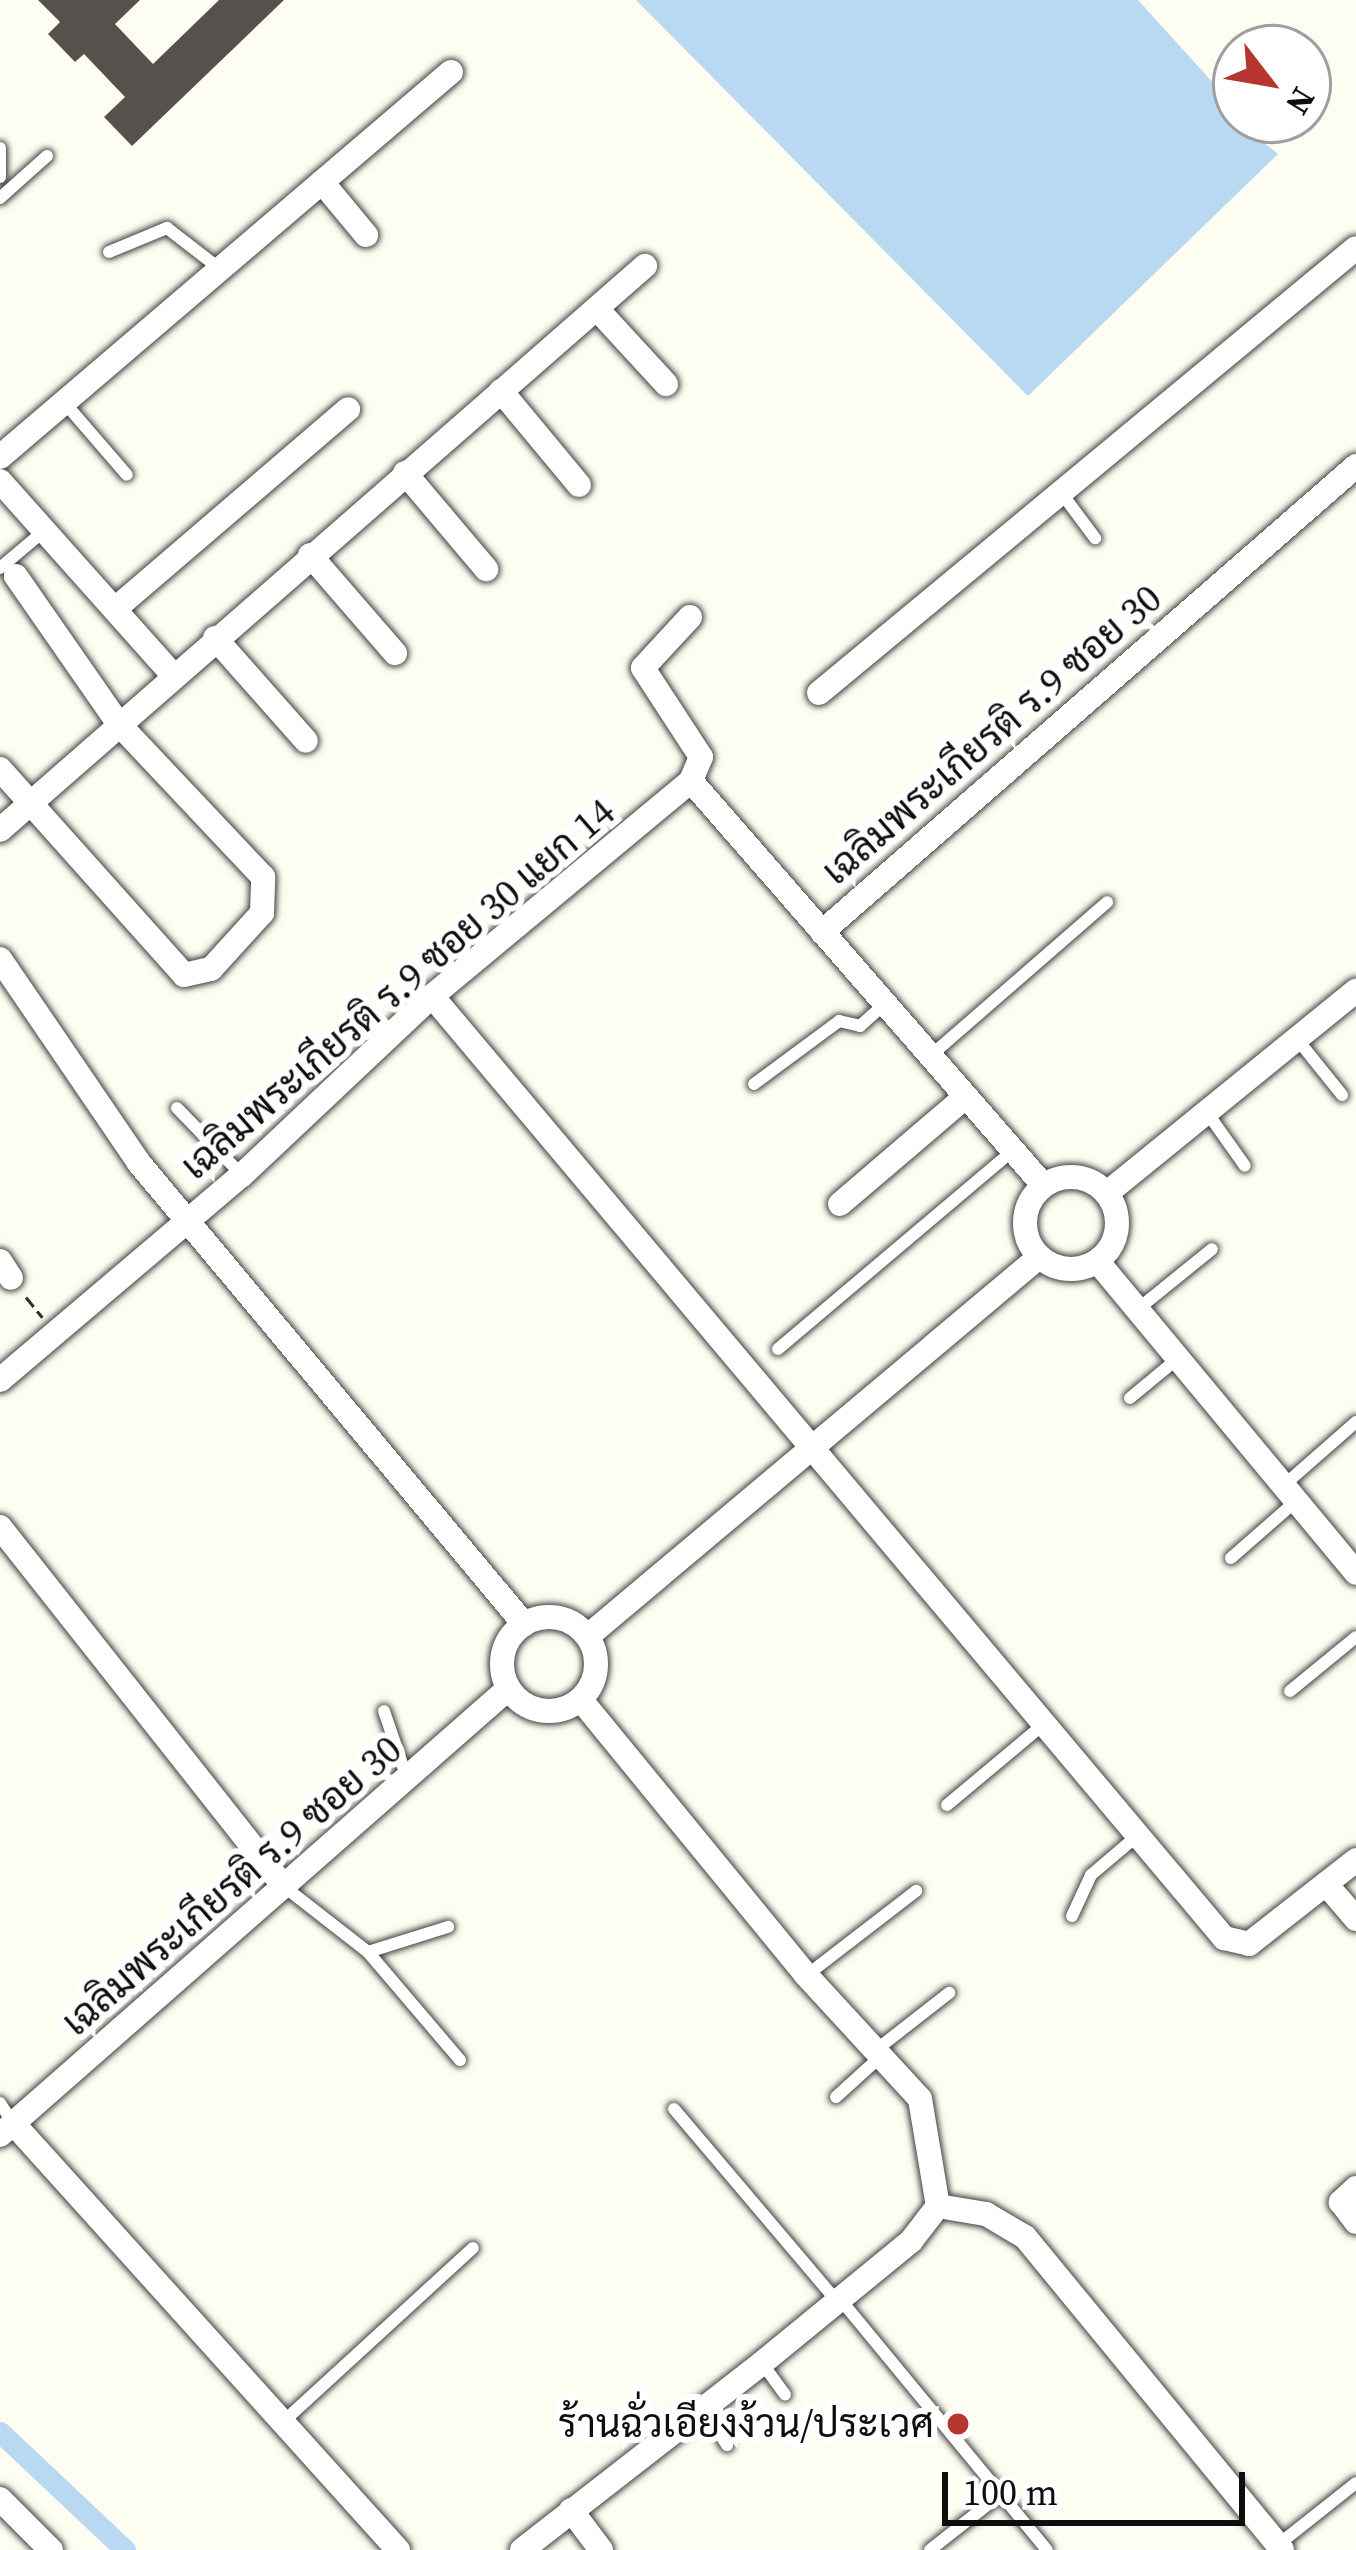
<!DOCTYPE html>
<meta charset="utf-8">
<style>
body{margin:0}
#map{position:relative;width:1356px;height:2550px;overflow:hidden;background:#fefdf1;font-family:"Source Serif 4",Sarabun,serif}
div>[style]{position:absolute}
[style*='--x']{left:calc(var(--x)*1px);top:calc(var(--y)*1px);width:calc(var(--w)*1px);rotate:calc(var(--a)*1deg)}
.water>*{inset:0;background:#b9d8f2}
.canal>*{height:21px;margin:-10.5px;padding:0 10.5px;transform-origin:10.5px;border-radius:10.5px;background:#b9d8f2}
.building>*{inset:0;background:#56514c}
.path>*{height:3px;margin-top:-1.5px;transform-origin:0;background:repeating-linear-gradient(90deg,#303030 0 12px,transparent 0 18px)}
.roads{filter:drop-shadow(0 0 3px #414141) drop-shadow(0 0 3px #414141)}
.lane>*{height:12px;margin:-6px;padding:0 6px;transform-origin:6px;border-radius:6px;background:#fff}
.street>*{height:24px;margin:-12px;padding:0 12px;transform-origin:12px;border-radius:12px;background:#fff}
.street>.ring{margin:-12px;padding:0;box-sizing:content-box;background:none;border:24px solid #fff;border-radius:50%}
.dots>*{width:33px;height:33px;translate:-50% -50%;box-sizing:border-box;border:6px solid #fff;border-radius:50%}
span{translate:-50% -50%;white-space:nowrap;text-align:center;line-height:1.15;-webkit-text-stroke:12px #fff;paint-order:stroke}
.street-label{font-size:39px;color:#0e0e0e}
.poi-label{font-size:39px;color:#0e0e0e}
.right{translate:-100% -50%;text-align:right}
.north{position:absolute;left:1212px;top:24px;width:120px;height:120px;box-sizing:border-box;background:#fff;border:3px solid #9f9f9f;border-radius:50%;rotate:121deg;font-size:33px;font-weight:700;line-height:48px;text-align:center;color:#0e0e0e}
.north::after{content:'';display:block;margin:auto;width:42px;height:54px;background:#b5352f;clip-path:polygon(50% 0,100% 100%,50% 72%,0 100%)}
.scale{position:absolute;left:942px;top:2472px;width:303px;height:54px;box-sizing:border-box;border:6px solid #0e0e0e;border-top:0;padding-left:15px;font-size:36px;line-height:42px;white-space:nowrap;color:#0e0e0e;-webkit-text-stroke:9px #fff;paint-order:stroke}
</style>
<div id="map">
<div class="water">
<i style="clip-path:polygon(636px 0,1138px 0,1236px 108px,1236px 120px,1278px 154px,1028px 396px)"></i>
</div>
<div class="canal">
<i style="--x:0;--y:2432;--w:172;--a:43.3"></i>
</div>
<div class="building">
<i style="clip-path:polygon(38px 0,140px 0,115px 24px,153px 64px,219px 0,284px 0,132px 146px,104px 117px,125px 97px,84px 54px,75px 62px,48px 34px,60px 22px)"></i>
</div>
<div class="path">
<i style="--x:26;--y:1297;--w:26;--a:51"></i>
</div>
<div class="roads">
<div class="lane">
<i style="--x:0;--y:148;--w:29;--a:90"></i>
<i style="--x:0;--y:198;--w:63;--a:-41.8"></i>
<i style="--x:109;--y:252;--w:63;--a:-22.5"></i>
<i style="--x:167;--y:228;--w:67;--a:37.7"></i>
<i style="--x:64;--y:402;--w:96;--a:49.2"></i>
<i style="--x:1060;--y:491;--w:59;--a:53.3"></i>
<i style="--x:0;--y:568;--w:57;--a:-40.1"></i>
<i style="--x:1297;--y:1039;--w:72;--a:51.2"></i>
<i style="--x:929;--y:1057;--w:236;--a:-41"></i>
<i style="--x:754;--y:1084;--w:106;--a:-36.5"></i>
<i style="--x:839;--y:1021;--w:22;--a:13"></i>
<i style="--x:860;--y:1026;--w:30;--a:-42"></i>
<i style="--x:177;--y:1108;--w:93;--a:45.9"></i>
<i style="--x:1206;--y:1111;--w:67;--a:54.7"></i>
<i style="--x:1138;--y:1309;--w:95;--a:-39"></i>
<i style="--x:778;--y:1349;--w:307;--a:-40.2"></i>
<i style="--x:1130;--y:1398;--w:61;--a:-39.7"></i>
<i style="--x:1283;--y:1486;--w:97;--a:-41.2"></i>
<i style="--x:1231;--y:1558;--w:85;--a:-41.2"></i>
<i style="--x:1290;--y:1691;--w:85;--a:-39.3"></i>
<i style="--x:384;--y:1711;--w:71;--a:71.1"></i>
<i style="--x:947;--y:1805;--w:126;--a:-39.9"></i>
<i style="--x:282;--y:1885;--w:109;--a:37.9"></i>
<i style="--x:368;--y:1952;--w:142;--a:49.6"></i>
<i style="--x:1072;--y:1916;--w:45;--a:-65.1"></i>
<i style="--x:1091;--y:1875;--w:60;--a:-40.3"></i>
<i style="--x:368;--y:1952;--w:84;--a:-17.4"></i>
<i style="--x:807;--y:1975;--w:138;--a:-37.6"></i>
<i style="--x:876;--y:2050;--w:93;--a:-38"></i>
<i style="--x:836;--y:2097;--w:61;--a:-42.3"></i>
<i style="--x:0;--y:2103;--w:24;--a:57"></i>
<i style="--x:674;--y:2109;--w:252;--a:49.7"></i>
<i style="--x:840;--y:2299;--w:325;--a:50.5"></i>
<i style="--x:762;--y:2363;--w:39;--a:54"></i>
<i style="--x:704;--y:2409;--w:43;--a:57.4"></i>
<i style="--x:284;--y:2421;--w:256;--a:-42.5"></i>
<i style="--x:1279;--y:2544;--w:98;--a:-38.4"></i>
<i style="--x:930;--y:2550;--w:90;--a:-38.3"></i>
</div>
<div class="street">
<i style="--x:322;--y:182;--w:69;--a:50.3"></i>
<i style="--x:597;--y:309;--w:102;--a:47.4"></i>
<i style="--x:501;--y:391;--w:122;--a:50.3"></i>
<i style="--x:0;--y:457;--w:593;--a:-40.49"></i>
<i style="--x:405;--y:473;--w:126;--a:49.8"></i>
<i style="--x:0;--y:481;--w:260;--a:48.3"></i>
<i style="--x:310;--y:555;--w:130;--a:49.1"></i>
<i style="--x:115;--y:609;--w:307;--a:-40.6"></i>
<i style="--x:690;--y:617;--w:69;--a:132.7"></i>
<i style="--x:643;--y:668;--w:106;--a:56.9"></i>
<i style="--x:701;--y:757;--w:26;--a:113"></i>
<i style="--x:215;--y:638;--w:137;--a:48.5"></i>
<i style="--x:819;--y:693;--w:697;--a:-39.65"></i>
<i style="--x:0;--y:769;--w:276;--a:48.2"></i>
<i style="--x:184;--y:975;--w:28;--a:-13"></i>
<i style="--x:211;--y:969;--w:76;--a:-47.7"></i>
<i style="--x:262;--y:913;--w:36;--a:-88"></i>
<i style="--x:263;--y:877;--w:212;--a:-133.3"></i>
<i style="--x:118;--y:723;--w:179;--a:-124.8"></i>
<i style="--x:0;--y:830;--w:857;--a:-41.17"></i>
<i style="--x:822;--y:932;--w:709;--a:-41.11"></i>
<i style="--x:0;--y:959;--w:247;--a:55.7"></i>
<i style="--x:139;--y:1163;--w:601;--a:50.13"></i>
<i style="--x:432;--y:996;--w:1231;--a:49.94"></i>
<i style="--x:1224;--y:1938;--w:26;--a:13"></i>
<i style="--x:1249;--y:1944;--w:136;--a:-38.1"></i>
<i class="ring" style="left:1025px;top:1177px;width:68px;height:68px"></i>
<i style="--x:1107;--y:1193;--w:321;--a:-39.1"></i>
<i style="--x:840;--y:1204;--w:163;--a:-40.5"></i>
<i style="--x:0;--y:1261;--w:20;--a:57"></i>
<i style="--x:1098;--y:1262;--w:404;--a:50.3"></i>
<i style="--x:0;--y:1380;--w:317;--a:-40.3"></i>
<i style="--x:242;--y:1175;--w:261;--a:-43.3"></i>
<i style="--x:432;--y:996;--w:337;--a:-39.7"></i>
<i style="--x:691;--y:781;--w:537;--a:48.92"></i>
<i style="--x:0;--y:1527;--w:455;--a:51.7"></i>
<i class="ring" style="left:502px;top:1617px;width:70px;height:70px"></i>
<i style="--x:588;--y:1636;--w:589;--a:-40.04"></i>
<i style="--x:581;--y:1700;--w:355;--a:50.7"></i>
<i style="--x:806;--y:1975;--w:168;--a:47.4"></i>
<i style="--x:920;--y:2099;--w:109;--a:80.5"></i>
<i style="--x:1326;--y:1884;--w:46;--a:49.4"></i>
<i style="--x:13;--y:2123;--w:575;--a:47.96"></i>
<i style="--x:0;--y:2135;--w:677;--a:-41.29"></i>
<i style="--x:1356;--y:2188;--w:21;--a:137"></i>
<i style="--x:1341;--y:2202;--w:25;--a:53"></i>
<i style="--x:938;--y:2206;--w:49;--a:9.5"></i>
<i style="--x:986;--y:2214;--w:45;--a:30.5"></i>
<i style="--x:1025;--y:2237;--w:405;--a:50.6"></i>
<i style="--x:0;--y:2499;--w:72;--a:45"></i>
<i style="--x:571;--y:2510;--w:50;--a:53.1"></i>
<i style="--x:522;--y:2550;--w:304;--a:-37.9"></i>
<i style="--x:762;--y:2363;--w:193;--a:-39.3"></i>
<i style="--x:911;--y:2241;--w:44;--a:-52.4"></i>
</div>
</div>
<div class="dots">
<i style="left:958px;top:2424px;background:#b5352f"></i>
</div>
<div class="street-label">
<span style="left:992px;top:735px;rotate:-41deg">เฉลิมพระเกียรติ ร.9 ซอย 30</span>
<span style="left:398px;top:989px;rotate:-41deg">เฉลิมพระเกียรติ ร.9 ซอย 30 แยก 14</span>
<span style="left:232px;top:1886px;rotate:-41deg">เฉลิมพระเกียรติ ร.9 ซอย 30</span>
</div>
<div class="poi-label">
<span class="right" style="left:934px;top:2424px">ร้านฉั่วเอียงง้วน/ประเวศ</span>
</div>
<div class="north">N</div>
<div class="scale">100 m</div>
</div>
